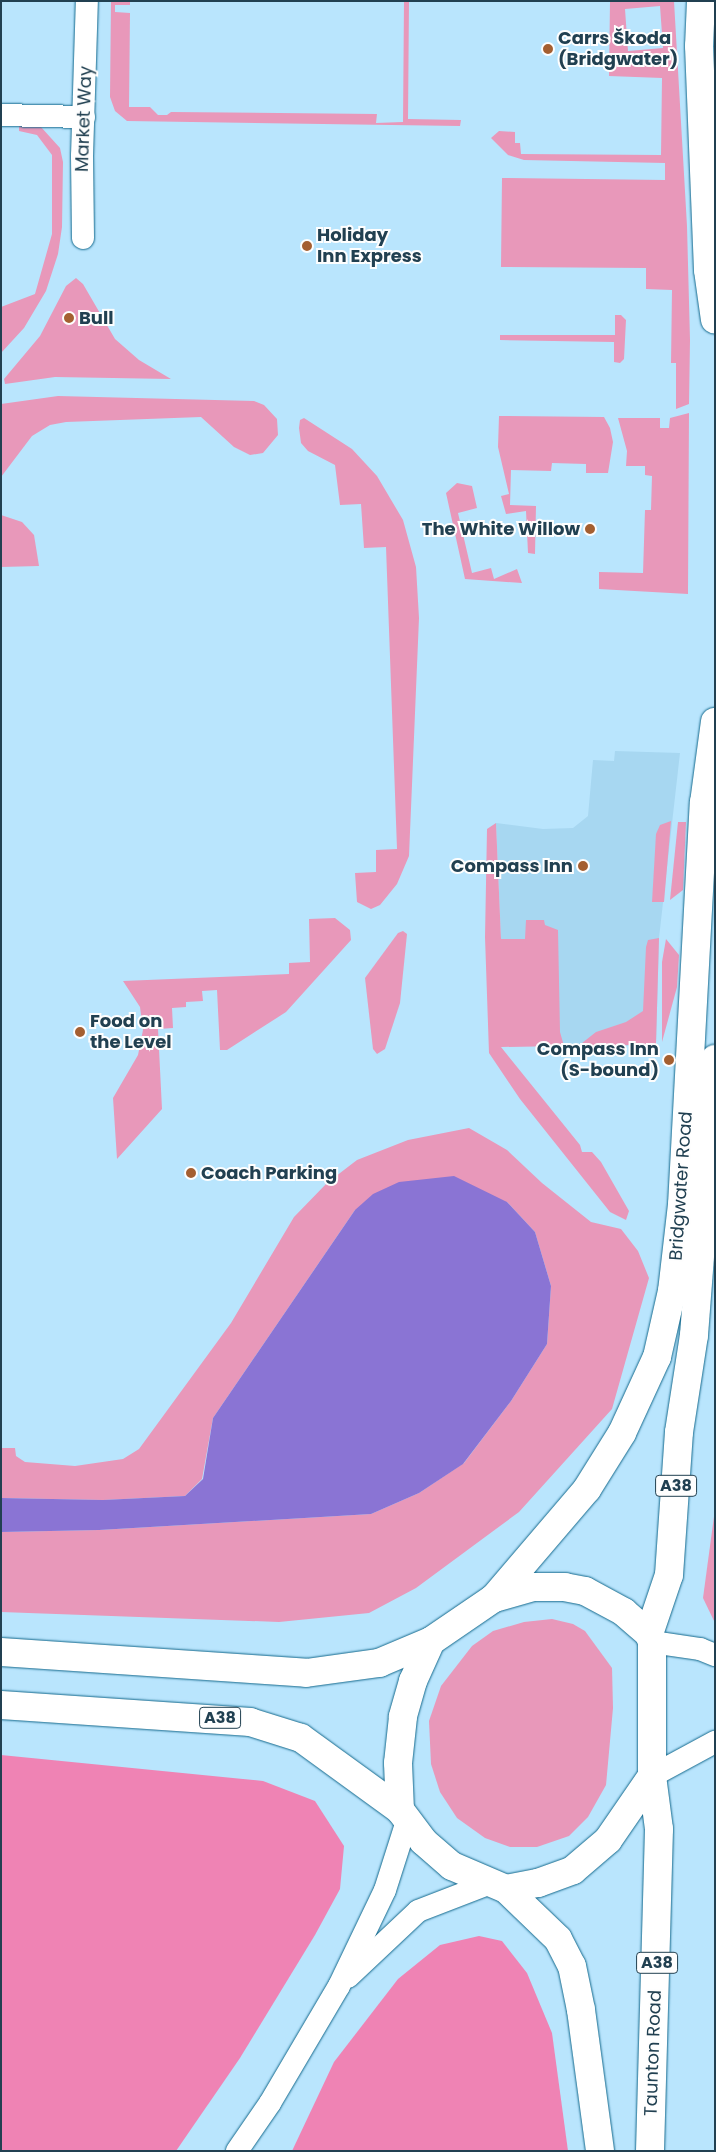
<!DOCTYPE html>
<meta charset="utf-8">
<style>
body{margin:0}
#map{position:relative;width:716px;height:2152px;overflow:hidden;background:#b9e5fd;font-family:Poppins,sans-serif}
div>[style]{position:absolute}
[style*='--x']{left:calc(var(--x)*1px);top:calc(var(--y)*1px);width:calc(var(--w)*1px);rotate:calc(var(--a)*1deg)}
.built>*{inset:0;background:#a7d7f1}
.green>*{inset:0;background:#e898ba}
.forest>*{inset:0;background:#ef83b4}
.water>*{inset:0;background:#8a74d4}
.roads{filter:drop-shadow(0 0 1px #14698d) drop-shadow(0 0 1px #14698d)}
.minor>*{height:22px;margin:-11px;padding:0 11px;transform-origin:11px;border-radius:11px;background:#fff}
.primary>*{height:28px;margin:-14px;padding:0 14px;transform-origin:14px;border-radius:14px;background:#fff}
.dots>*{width:14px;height:14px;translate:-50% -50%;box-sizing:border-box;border:2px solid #fefefe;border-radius:50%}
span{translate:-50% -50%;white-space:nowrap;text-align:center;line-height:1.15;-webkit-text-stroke:4px #fefefe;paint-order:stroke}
.shield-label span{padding:1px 4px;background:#fefefe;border:1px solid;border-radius:4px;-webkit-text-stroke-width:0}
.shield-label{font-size:16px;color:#214051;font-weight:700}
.poi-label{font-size:18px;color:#214051;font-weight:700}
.left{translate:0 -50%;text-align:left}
.right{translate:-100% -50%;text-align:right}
.street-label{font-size:18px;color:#214051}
.frame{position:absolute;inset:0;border:2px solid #214051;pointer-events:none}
</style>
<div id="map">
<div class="built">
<i style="clip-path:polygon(615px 751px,680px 753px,659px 938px,656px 1044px,589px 1048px,564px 1046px,501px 939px,496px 823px,543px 829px,573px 828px,588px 816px,593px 760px,614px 761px)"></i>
</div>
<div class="green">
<i style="clip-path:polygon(111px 1px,130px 1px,130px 5px,115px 5px,115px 12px,130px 13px,129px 107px,150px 107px,158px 115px,167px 115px,171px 112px,377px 114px,376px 123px,403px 122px,404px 1px,409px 1px,408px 119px,461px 120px,460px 126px,127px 121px,115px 111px,110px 97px)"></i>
<i style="clip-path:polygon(evenodd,610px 1px,674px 1px,687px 226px,690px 340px,689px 404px,676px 409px,676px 363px,671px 363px,672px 290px,646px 289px,646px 268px,501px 267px,502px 178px,665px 180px,665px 163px,524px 160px,508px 155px,491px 138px,499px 131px,515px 132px,515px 143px,520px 143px,521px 154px,661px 155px,662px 78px,609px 76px,610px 1px,660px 6px,663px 48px,628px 51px,625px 9px,660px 6px)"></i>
<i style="clip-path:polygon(19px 122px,41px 127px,60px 148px,63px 162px,62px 227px,58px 254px,46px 291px,24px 328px,1px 353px,1px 307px,35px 294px,52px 234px,52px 155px,37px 135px,19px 131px)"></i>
<i style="clip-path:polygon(76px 278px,83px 284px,115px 339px,139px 360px,171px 379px,55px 377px,5px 384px,4px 379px,40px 336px,66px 286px)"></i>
<i style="clip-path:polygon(615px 315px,621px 315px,626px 320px,624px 359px,620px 363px,614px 362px,614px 342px,500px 340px,500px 335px,615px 335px)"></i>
<i style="clip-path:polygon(58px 396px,254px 401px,264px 405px,277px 419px,278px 435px,263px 453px,250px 455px,234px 447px,201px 417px,66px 422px,50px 425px,32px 436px,1px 477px,1px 404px)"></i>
<i style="clip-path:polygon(689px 413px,688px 594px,599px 589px,599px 572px,643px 573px,645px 510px,651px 510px,652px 476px,645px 475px,645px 466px,626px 466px,627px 451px,618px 418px,660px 418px,660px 428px,669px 428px,670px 418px)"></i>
<i style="clip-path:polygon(499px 416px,604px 417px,610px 428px,613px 442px,608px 473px,586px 473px,586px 464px,552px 463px,551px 471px,511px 470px,510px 505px,536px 506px,535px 554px,528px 553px,526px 511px,506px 514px,501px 496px,509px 494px,498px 447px)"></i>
<i style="clip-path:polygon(304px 418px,352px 449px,377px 476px,403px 520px,416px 567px,419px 618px,409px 856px,397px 884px,380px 905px,371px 909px,357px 902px,355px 873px,376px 872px,376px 850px,397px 849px,386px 547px,364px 548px,361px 504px,340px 505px,335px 465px,308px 451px,301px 443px,299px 428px,300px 420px)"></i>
<i style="clip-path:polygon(457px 483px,472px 486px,477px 508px,458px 513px,472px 573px,491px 568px,494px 579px,517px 569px,522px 583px,465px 579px,446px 493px)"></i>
<i style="clip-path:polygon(1px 515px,22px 522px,34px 535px,39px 566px,1px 567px)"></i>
<i style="clip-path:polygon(671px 821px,664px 902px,652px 902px,656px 834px,660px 825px)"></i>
<i style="clip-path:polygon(678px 822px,686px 822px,683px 890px,670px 900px)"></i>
<i style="clip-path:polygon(496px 823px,501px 939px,525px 939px,526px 920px,544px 920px,545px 925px,558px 930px,560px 1032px,564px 1046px,501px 1047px,580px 1145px,582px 1152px,592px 1152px,601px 1162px,629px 1211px,626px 1220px,610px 1212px,520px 1099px,489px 1053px,485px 937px,487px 829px)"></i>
<i style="clip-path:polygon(335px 918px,350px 930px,351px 940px,286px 1012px,227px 1050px,220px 1050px,217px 990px,202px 991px,203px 1001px,186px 1002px,186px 1007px,172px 1008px,173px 1028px,158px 1029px,162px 1109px,117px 1159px,113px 1098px,138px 1055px,143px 1030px,140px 1007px,123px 981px,289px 974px,289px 963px,310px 962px,309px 919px)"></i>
<i style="clip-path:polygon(403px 931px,407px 934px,400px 1003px,385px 1049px,377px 1054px,373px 1049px,365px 978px,398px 933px)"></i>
<i style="clip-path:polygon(659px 938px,656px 1044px,577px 1047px,596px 1032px,626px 1022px,643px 1011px,646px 947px,648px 940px)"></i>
<i style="clip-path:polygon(666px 939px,679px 955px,677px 987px,662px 1042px,662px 962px)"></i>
<i style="clip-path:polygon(469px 1128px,507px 1150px,542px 1183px,591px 1222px,621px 1229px,638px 1251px,649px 1278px,612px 1409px,519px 1512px,416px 1588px,369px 1613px,279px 1622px,1px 1612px,1px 1532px,99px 1530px,371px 1514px,419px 1493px,464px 1463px,511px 1401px,547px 1344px,551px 1286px,535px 1232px,507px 1202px,355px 1210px,213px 1418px,202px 1479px,185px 1496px,103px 1500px,1px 1498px,1px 1448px,15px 1448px,16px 1456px,25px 1462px,75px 1466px,123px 1459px,139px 1449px,231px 1323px,294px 1217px,327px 1183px,357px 1160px,408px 1140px)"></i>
<i style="clip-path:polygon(715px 1509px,715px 1623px,703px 1598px)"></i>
<i style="clip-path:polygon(552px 1619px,573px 1624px,585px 1631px,612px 1668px,613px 1708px,606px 1785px,588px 1817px,569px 1836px,537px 1847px,510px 1847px,485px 1838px,457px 1818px,440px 1792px,431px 1764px,429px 1721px,441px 1686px,472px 1646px,493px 1631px,524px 1622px)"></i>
</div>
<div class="forest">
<i style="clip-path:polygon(1px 1755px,263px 1781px,315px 1801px,344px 1846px,340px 1889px,315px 1935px,240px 2058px,176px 2151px,1px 2151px)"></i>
<i style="clip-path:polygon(479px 1936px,502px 1941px,527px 1973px,552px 2033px,568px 2151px,292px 2151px,334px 2062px,398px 1979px,440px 1945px)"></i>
</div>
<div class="water">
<i style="clip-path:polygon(454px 1176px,507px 1202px,535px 1232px,551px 1286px,547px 1344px,511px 1401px,463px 1464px,419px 1493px,371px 1514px,99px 1530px,1px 1532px,1px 1498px,103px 1500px,185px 1496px,203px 1479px,213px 1418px,355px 1210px,373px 1194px,399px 1182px)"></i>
</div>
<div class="roads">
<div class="minor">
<i style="--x:1;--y:115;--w:83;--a:1.4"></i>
<i style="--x:83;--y:238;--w:82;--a:-90.7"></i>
<i style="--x:82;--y:156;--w:155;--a:-88.2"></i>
<i style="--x:652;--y:1642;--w:49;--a:8.3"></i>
<i style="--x:700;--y:1649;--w:16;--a:22"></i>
<i style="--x:652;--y:1776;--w:72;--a:-28.4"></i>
<i style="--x:348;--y:1977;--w:96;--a:-43.3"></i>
<i style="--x:418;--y:1911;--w:75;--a:-21.1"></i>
<i style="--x:237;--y:2151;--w:58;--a:-55.5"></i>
<i style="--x:270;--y:2103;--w:136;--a:-59.5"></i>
<i style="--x:339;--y:1986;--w:106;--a:-64.4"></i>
<i style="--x:385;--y:1890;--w:72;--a:-72.3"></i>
</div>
<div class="primary">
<i style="--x:701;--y:1;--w:45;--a:92.5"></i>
<i style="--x:699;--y:46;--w:224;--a:87.7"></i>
<i style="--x:708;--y:270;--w:50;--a:82"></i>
<i style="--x:494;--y:1598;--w:143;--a:-49.5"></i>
<i style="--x:587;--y:1489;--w:66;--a:-58"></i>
<i style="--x:622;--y:1433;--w:84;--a:-65.3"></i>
<i style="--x:657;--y:1357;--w:68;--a:-77.2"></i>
<i style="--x:672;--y:1291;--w:87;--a:-83.4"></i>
<i style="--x:682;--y:1205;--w:403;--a:-86.9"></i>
<i style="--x:704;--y:803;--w:82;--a:-82.3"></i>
<i style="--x:649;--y:1634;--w:62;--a:-71.3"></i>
<i style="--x:669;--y:1575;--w:143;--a:-86"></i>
<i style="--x:679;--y:1432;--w:98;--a:-81.2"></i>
<i style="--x:694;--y:1335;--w:277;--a:-85.6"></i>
<i style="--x:1;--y:1652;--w:306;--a:3.9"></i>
<i style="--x:306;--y:1673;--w:74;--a:-7.8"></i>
<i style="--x:379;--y:1663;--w:56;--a:-22.9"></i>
<i style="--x:1;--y:1705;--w:250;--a:3.9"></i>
<i style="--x:250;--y:1722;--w:53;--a:17.4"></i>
<i style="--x:301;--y:1738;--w:122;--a:36"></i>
<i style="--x:506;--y:1889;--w:72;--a:43.9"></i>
<i style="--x:558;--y:1939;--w:30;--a:63"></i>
<i style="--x:572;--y:1966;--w:45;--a:78.4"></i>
<i style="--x:581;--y:2010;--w:142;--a:82.3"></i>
<i style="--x:650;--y:2151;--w:322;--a:-88.4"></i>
<i style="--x:659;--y:1829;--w:53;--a:-97.5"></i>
<i style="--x:652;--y:1776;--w:134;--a:-90"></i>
<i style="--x:652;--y:1642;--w:9;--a:-111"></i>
<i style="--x:649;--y:1634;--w:33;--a:-139"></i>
<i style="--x:624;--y:1612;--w:44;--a:-151.7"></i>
<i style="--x:585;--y:1591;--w:20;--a:-169"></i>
<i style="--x:565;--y:1587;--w:32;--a:180"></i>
<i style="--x:533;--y:1587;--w:41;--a:164.2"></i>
<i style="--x:494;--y:1598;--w:76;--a:145.7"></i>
<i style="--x:431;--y:1641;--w:44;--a:114.2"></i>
<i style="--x:413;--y:1681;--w:37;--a:106"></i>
<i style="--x:403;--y:1717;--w:46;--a:96.2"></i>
<i style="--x:398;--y:1763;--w:47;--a:87.6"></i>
<i style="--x:400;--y:1810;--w:39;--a:53"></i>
<i style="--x:423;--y:1841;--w:38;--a:41"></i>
<i style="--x:452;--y:1866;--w:59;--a:23.1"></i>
<i style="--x:506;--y:1889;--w:33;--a:-11"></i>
<i style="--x:538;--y:1883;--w:37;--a:-20"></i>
<i style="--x:573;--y:1870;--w:46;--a:-40.6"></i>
<i style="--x:608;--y:1840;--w:78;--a:-55.5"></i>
</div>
</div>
<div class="dots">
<i style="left:548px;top:49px;background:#a45f31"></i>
<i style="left:307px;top:246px;background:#a45f31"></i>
<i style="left:69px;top:318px;background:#a45f31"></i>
<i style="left:590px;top:529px;background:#a45f31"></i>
<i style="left:583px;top:866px;background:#a45f31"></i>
<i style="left:80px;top:1032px;background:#a45f31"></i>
<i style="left:669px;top:1060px;background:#a45f31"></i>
<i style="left:191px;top:1173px;background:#a45f31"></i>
</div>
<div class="shield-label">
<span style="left:676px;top:1486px">A38</span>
<span style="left:220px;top:1718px">A38</span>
<span style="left:657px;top:1963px">A38</span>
</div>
<div class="poi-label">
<span class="left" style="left:558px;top:49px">Carrs Škoda<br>(Bridgwater)</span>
<span class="left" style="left:317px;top:246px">Holiday<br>Inn Express</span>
<span class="left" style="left:79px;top:318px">Bull</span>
<span class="right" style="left:580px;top:529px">The White Willow</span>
<span class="right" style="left:573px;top:866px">Compass Inn</span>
<span class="left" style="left:90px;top:1032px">Food on<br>the Level</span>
<span class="right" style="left:659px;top:1060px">Compass Inn<br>(S-bound)</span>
<span class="left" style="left:201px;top:1173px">Coach Parking</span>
</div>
<div class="street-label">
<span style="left:84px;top:119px;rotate:-88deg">Market Way</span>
<span style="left:681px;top:1186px;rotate:-86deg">Bridgwater Road</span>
<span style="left:653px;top:2053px;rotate:-88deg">Taunton Road</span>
</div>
<div class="frame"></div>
</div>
